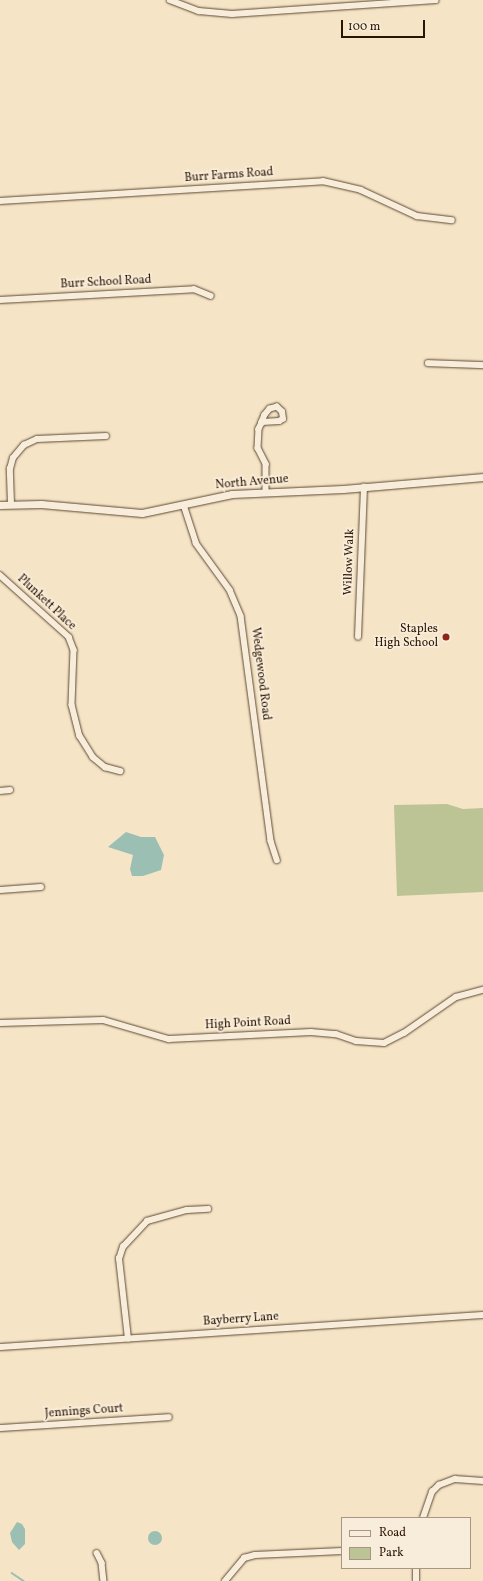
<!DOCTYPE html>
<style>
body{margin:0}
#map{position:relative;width:483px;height:1581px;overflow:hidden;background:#f5e4c6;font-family:Vollkorn,serif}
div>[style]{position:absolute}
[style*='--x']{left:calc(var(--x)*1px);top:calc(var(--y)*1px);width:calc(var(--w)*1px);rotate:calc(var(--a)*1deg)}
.green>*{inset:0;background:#bcc495}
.water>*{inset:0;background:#9cbfb4}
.round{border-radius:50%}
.stream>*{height:1.5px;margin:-0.75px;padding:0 0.75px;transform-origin:0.75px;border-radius:0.75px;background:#9cbfb4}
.roads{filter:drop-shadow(0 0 1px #5d4832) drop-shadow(0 0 1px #5d4832)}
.minor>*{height:5.5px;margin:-2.75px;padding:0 2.75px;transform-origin:2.75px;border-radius:2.75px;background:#f8edda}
.tertiary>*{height:7px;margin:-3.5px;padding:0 3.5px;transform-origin:3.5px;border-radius:3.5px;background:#f8edda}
.dots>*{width:11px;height:11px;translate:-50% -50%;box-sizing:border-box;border:2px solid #f8edda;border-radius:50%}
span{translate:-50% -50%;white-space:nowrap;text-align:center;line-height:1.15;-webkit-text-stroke:3.5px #f8edda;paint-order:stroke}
.street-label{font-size:12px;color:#2a1400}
.poi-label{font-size:12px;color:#2a1400}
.right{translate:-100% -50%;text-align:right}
.legend{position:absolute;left:341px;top:1517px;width:130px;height:52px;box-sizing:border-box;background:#f8edda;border:1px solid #a69683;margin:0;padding:5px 7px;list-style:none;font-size:12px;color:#2a1400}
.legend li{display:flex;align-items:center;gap:8px;height:20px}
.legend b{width:20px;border:1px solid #a69683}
.scale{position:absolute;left:341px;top:20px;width:84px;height:18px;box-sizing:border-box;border:2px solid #2a1400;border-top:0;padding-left:5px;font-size:12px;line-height:14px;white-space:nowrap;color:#2a1400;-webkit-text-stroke:3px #f8edda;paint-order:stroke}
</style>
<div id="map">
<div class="green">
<i style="clip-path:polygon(447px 804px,463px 809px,483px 808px,483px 892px,397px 896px,394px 805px)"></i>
</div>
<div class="water">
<i style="clip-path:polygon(126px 832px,141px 837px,155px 837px,164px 855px,161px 870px,143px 876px,132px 876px,130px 869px,133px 855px,108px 847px)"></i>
<i style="clip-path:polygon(17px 1522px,22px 1524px,25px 1529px,25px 1544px,19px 1550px,12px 1542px,10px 1533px)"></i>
<i class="round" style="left:148px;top:1531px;width:14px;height:14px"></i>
</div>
<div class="stream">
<i style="--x:12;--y:1573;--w:14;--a:34"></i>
</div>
<div class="roads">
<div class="minor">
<i style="--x:170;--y:0;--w:31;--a:21"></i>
<i style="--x:199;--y:11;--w:33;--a:5"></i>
<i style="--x:232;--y:14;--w:204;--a:-3.9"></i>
<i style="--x:0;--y:201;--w:324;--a:-3.5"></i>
<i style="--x:323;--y:181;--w:39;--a:13"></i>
<i style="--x:361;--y:190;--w:62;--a:24.9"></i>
<i style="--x:417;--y:216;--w:35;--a:7"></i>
<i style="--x:0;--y:300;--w:194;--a:-3.2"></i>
<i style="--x:194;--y:289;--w:18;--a:22"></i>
<i style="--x:428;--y:363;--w:55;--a:2.1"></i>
<i style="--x:262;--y:422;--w:17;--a:-3"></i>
<i style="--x:279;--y:421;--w:4;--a:-27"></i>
<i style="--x:283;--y:419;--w:7;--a:-98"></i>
<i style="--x:282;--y:412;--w:7;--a:-135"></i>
<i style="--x:277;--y:407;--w:7;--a:164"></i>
<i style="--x:270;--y:409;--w:8;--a:130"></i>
<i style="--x:265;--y:415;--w:8;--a:113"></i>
<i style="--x:262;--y:422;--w:1;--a:90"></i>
<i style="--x:262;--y:423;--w:7;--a:117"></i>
<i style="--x:259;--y:429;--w:19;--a:93"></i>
<i style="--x:258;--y:448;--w:18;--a:63"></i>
<i style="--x:266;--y:464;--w:28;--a:90"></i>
<i style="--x:11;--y:504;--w:35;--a:-92"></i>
<i style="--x:10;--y:469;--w:11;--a:-75"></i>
<i style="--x:13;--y:458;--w:17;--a:-50"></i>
<i style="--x:24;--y:445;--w:14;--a:-25"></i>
<i style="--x:37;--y:439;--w:69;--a:-2.5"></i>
<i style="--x:184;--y:505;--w:40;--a:72"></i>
<i style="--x:196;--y:543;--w:58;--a:54.1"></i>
<i style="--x:230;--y:590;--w:28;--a:67"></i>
<i style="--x:241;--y:616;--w:227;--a:82.4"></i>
<i style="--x:271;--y:841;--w:20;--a:72"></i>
<i style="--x:0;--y:575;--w:93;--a:41.9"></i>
<i style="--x:69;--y:637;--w:14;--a:69"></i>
<i style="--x:74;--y:650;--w:55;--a:92.1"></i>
<i style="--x:72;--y:705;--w:32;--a:76"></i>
<i style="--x:80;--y:736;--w:25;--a:58"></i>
<i style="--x:93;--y:757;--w:16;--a:40"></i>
<i style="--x:105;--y:767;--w:16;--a:15"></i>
<i style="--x:358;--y:637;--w:150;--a:-87.7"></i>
<i style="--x:0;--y:791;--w:10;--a:-6"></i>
<i style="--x:0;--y:890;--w:41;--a:-4.2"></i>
<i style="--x:0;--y:1023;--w:103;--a:-1.7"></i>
<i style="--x:103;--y:1020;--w:69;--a:16.1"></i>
<i style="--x:169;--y:1039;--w:142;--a:-2.8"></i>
<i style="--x:311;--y:1032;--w:25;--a:5"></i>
<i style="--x:336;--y:1034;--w:21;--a:19"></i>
<i style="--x:356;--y:1041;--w:28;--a:4"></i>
<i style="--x:384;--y:1043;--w:22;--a:-27"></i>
<i style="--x:404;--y:1033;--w:63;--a:-34.7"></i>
<i style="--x:456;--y:997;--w:28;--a:-15"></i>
<i style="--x:128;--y:1339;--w:81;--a:-96.4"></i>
<i style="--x:119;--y:1259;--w:13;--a:-72"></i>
<i style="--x:123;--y:1247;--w:35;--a:-47"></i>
<i style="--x:147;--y:1221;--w:41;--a:-15.4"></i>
<i style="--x:187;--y:1210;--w:21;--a:-3"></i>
<i style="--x:0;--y:1347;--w:484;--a:-3.8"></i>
<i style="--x:0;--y:1428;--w:169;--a:-3.7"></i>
<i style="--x:423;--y:1518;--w:28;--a:-71"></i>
<i style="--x:432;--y:1492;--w:10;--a:-45"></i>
<i style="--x:439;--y:1485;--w:17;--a:-21"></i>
<i style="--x:455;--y:1479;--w:28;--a:4"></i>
<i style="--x:97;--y:1553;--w:11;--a:63"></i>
<i style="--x:102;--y:1563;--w:18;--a:84"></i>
<i style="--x:225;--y:1581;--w:30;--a:-50"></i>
<i style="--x:244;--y:1558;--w:11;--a:-15"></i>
<i style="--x:255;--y:1555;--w:87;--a:-2.6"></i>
<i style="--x:416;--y:1581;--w:13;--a:-90"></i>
</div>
<div class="tertiary">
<i style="--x:0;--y:505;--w:41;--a:-1.4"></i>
<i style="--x:41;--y:504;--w:101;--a:5.1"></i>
<i style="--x:142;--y:513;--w:92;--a:-11.9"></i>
<i style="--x:232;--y:494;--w:111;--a:-2.6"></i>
<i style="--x:343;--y:489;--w:141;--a:-4.9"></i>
</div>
</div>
<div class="dots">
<i style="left:446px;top:637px;background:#8f2418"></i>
</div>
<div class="street-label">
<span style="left:229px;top:176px;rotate:-4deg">Burr Farms Road</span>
<span style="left:106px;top:283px;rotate:-3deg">Burr School Road</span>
<span style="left:252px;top:483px;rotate:-5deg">North Avenue</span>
<span style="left:350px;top:562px;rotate:-88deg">Willow Walk</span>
<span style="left:46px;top:603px;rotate:43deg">Plunkett Place</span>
<span style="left:260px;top:674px;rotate:83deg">Wedgewood Road</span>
<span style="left:248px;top:1024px;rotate:-3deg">High Point Road</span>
<span style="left:241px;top:1320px;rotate:-4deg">Bayberry Lane</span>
<span style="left:84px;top:1412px;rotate:-4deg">Jennings Court</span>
</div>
<div class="poi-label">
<span class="right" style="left:438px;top:637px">Staples<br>High School</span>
</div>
<ul class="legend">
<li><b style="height:5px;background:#f8edda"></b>Road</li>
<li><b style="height:11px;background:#bcc495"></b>Park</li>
</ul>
<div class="scale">100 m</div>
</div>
